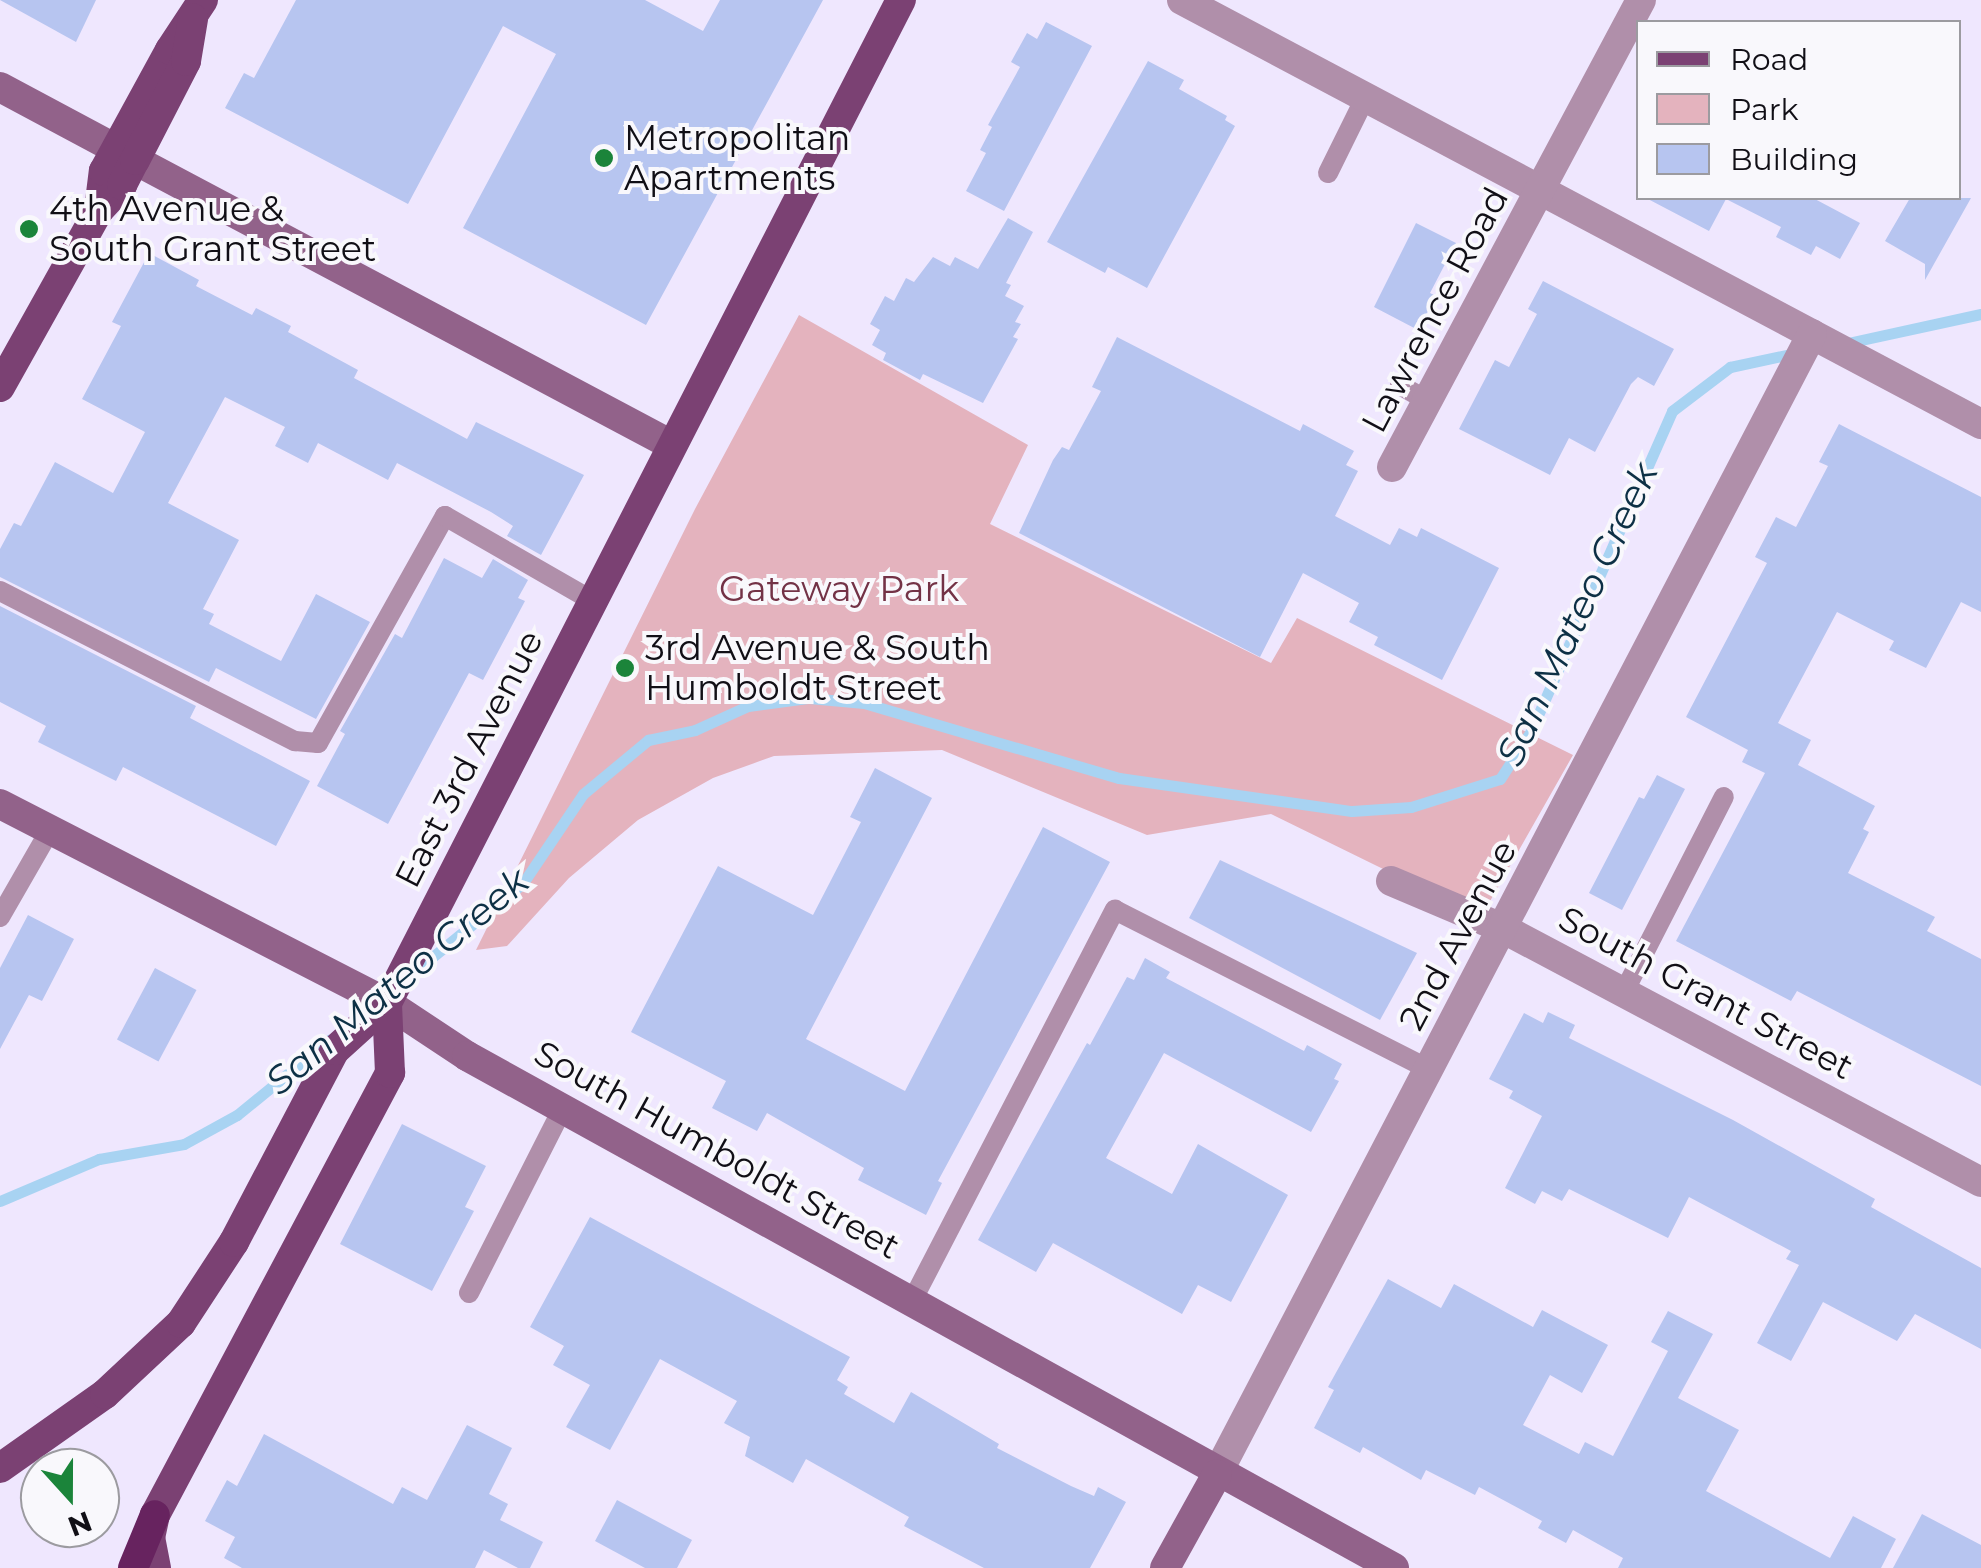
<!DOCTYPE html>
<style>
body{margin:0}
#map{position:relative;width:1981px;height:1568px;overflow:hidden;background:#efe7fe;font-family:Montserrat,sans-serif}
div>[style]{position:absolute}
[style*='--x']{left:calc(var(--x)*1px);top:calc(var(--y)*1px);width:calc(var(--w)*1px);rotate:calc(var(--a)*1deg)}
.green>*{inset:0;background:#e4b3be}
.stream>*{height:11px;margin:-5.5px;padding:0 5.5px;transform-origin:5.5px;border-radius:5.5px;background:#a8d3f2}
.building>*{inset:0;background:#b7c5f0;transform-origin:0 0}
.lane>*{height:20px;margin:-10px;padding:0 10px;transform-origin:10px;border-radius:10px;background:#b08faa}
.street>*{height:30px;margin:-15px;padding:0 15px;transform-origin:15px;border-radius:15px;background:#b08faa}
.secondary>*{height:30px;margin:-15px;padding:0 15px;transform-origin:15px;border-radius:15px;background:#92628a}
.primary>*{height:30px;margin:-15px;padding:0 15px;transform-origin:15px;border-radius:15px;background:#7b4173}
.highway>*{height:30px;margin:-15px;padding:0 15px;transform-origin:15px;border-radius:15px;background:#67235f}
.dots>*{width:28px;height:28px;translate:-50% -50%;box-sizing:border-box;border:5px solid #f9f8fc;border-radius:50%}
span{translate:-50% -50%;white-space:nowrap;text-align:center;line-height:1.15;-webkit-text-stroke:8px #f9f8fc;paint-order:stroke}
.poi-label{font-size:35px;color:#110f16}
.left{translate:0 -50%;text-align:left}
.street-label{font-size:35px;color:#110f16}
.park-label{font-size:35px;color:#733246}
.water-label{font-size:38px;color:#0d3045;font-style:italic}
.legend{position:absolute;left:1636px;top:20px;width:325px;height:180px;box-sizing:border-box;background:#f9f8fc;border:2px solid #9c9ba0;margin:0;padding:12px 18px;list-style:none;font-size:30px;color:#110f16}
.legend li{display:flex;align-items:center;gap:20px;height:50px}
.legend b{width:50px;border:2px solid #9c9ba0}
.north{position:absolute;left:20px;top:1448px;width:100px;height:100px;box-sizing:border-box;background:#f9f8fc;border:2px solid #9c9ba0;border-radius:50%;rotate:159deg;font-size:28px;font-weight:700;line-height:40px;text-align:center;color:#110f16}
.north::after{content:'';display:block;margin:auto;width:35px;height:45px;background:#1b843a;clip-path:polygon(50% 0,100% 100%,50% 72%,0 100%)}
</style>
<div id="map">
<div class="green">
<i style="clip-path:polygon(799px 315px,1028px 445px,990px 524px,1271px 663px,1297px 618px,1573px 755px,1481px 917px,1271px 814px,1147px 835px,942px 750px,774px 756px,713px 778px,638px 820px,569px 878px,507px 946px,476px 950px,695px 509px)"></i>
</div>
<div class="stream">
<i style="--x:1843;--y:344;--w:141;--a:-12.3"></i>
<i style="--x:414;--y:972;--w:141;--a:-39.2"></i>
<i style="--x:523;--y:883;--w:107;--a:-56"></i>
<i style="--x:583;--y:794;--w:85;--a:-39.7"></i>
<i style="--x:648;--y:740;--w:48;--a:-12"></i>
<i style="--x:695;--y:730;--w:58;--a:-24.4"></i>
<i style="--x:748;--y:706;--w:62;--a:-7.5"></i>
<i style="--x:809;--y:698;--w:55;--a:5.2"></i>
<i style="--x:864;--y:703;--w:266;--a:16.4"></i>
<i style="--x:1119;--y:778;--w:235;--a:8.1"></i>
<i style="--x:1352;--y:811;--w:59;--a:-3.9"></i>
<i style="--x:1411;--y:807;--w:93;--a:-17.5"></i>
<i style="--x:1500;--y:779;--w:57;--a:-57.1"></i>
<i style="--x:1531;--y:731;--w:350;--a:-66.2"></i>
<i style="--x:1672;--y:411;--w:73;--a:-37.2"></i>
<i style="--x:1730;--y:367;--w:67;--a:-12"></i>
<i style="--x:0;--y:1201;--w:108;--a:-23"></i>
<i style="--x:99;--y:1159;--w:86;--a:-10"></i>
<i style="--x:184;--y:1144;--w:60;--a:-28.7"></i>
<i style="--x:237;--y:1115;--w:119;--a:-39.2"></i>
</div>
<div class="building">
<i style="clip-path:polygon(0 0,96px 0,76px 42px)"></i>
<i style="clip-path:polygon(296px 0,645px 0,703px 31px,720px 0,823px 0,646px 325px,463px 228px,556px 54px,503px 26px,408px 204px,225px 108px,244px 73px,254px 78px)"></i>
<i style="clip-path:polygon(1046px 22px,1092px 46px,1004px 211px,966px 191px,986px 153px,980px 150px,992px 127px,988px 125px,1020px 67px,1011px 62px,1027px 33px,1037px 39px)"></i>
<i style="clip-path:polygon(1148px 61px,1184px 80px,1179px 89px,1227px 116px,1225px 120px,1235px 126px,1147px 288px,1108px 267px,1105px 273px,1047px 242px)"></i>
<i style="clip-path:polygon(1646px 198px,1813px 198px,1860px 223px,1840px 259px,1816px 246px,1811px 255px,1776px 237px,1781px 227px,1726px 199px,1709px 231px)"></i>
<i style="clip-path:polygon(1910px 198px,1971px 198px,1925px 280px,1925px 264px,1885px 241px)"></i>
<i style="clip-path:polygon(1008px 218px,1033px 232px,1006px 283px,1011px 285px,1005px 296px,1024px 306px,1015px 322px,1021px 324px,1013px 337px,1018px 339px,983px 403px,923px 374px,920px 380px,883px 360px,886px 353px,872px 345px,880px 330px,870px 324px,885px 296px,894px 301px,906px 278px,914px 282px,933px 257px,950px 266px,955px 257px,978px 269px)"></i>
<i style="clip-path:polygon(1416px 223px,1456px 243px,1430px 293px,1436px 296px,1418px 330px,1374px 307px)"></i>
<i style="clip-path:polygon(149px 253px,199px 280px,196px 286px,252px 315px,256px 308px,291px 326px,288px 332px,358px 370px,354px 378px,467px 439px,476px 422px,584px 475px,541px 555px,507px 536px,513px 526px,491px 512px,397px 463px,388px 480px,318px 443px,308px 463px,275px 446px,285px 427px,225px 397px,168px 503px,239px 540px,203px 609px,214px 614px,209px 624px,281px 661px,316px 594px,370px 622px,316px 719px,216px 668px,209px 682px,0 577px,0 549px,14px 523px,21px 526px,55px 462px,113px 493px,145px 432px,82px 399px,121px 326px,112px 322px)"></i>
<i style="clip-path:polygon(1543px 281px,1674px 349px,1654px 386px,1638px 377px,1631px 384px,1595px 452px,1569px 438px,1550px 475px,1459px 429px,1495px 360px,1509px 367px,1537px 314px,1528px 309px)"></i>
<i style="clip-path:polygon(1117px 337px,1300px 431px,1303px 424px,1354px 451px,1346px 465px,1358px 471px,1335px 516px,1390px 545px,1399px 528px,1417px 537px,1421px 528px,1499px 568px,1442px 680px,1374px 645px,1378px 637px,1349px 622px,1359px 603px,1303px 573px,1260px 657px,1019px 533px,1053px 460px,1062px 447px,1069px 450px,1101px 391px,1092px 387px)"></i>
<i style="clip-path:polygon(1839px 424px,1981px 497px,1981px 612px,1961px 602px,1926px 668px,1889px 650px,1894px 641px,1837px 612px,1778px 723px,1811px 740px,1798px 765px,1875px 806px,1863px 829px,1869px 832px,1848px 873px,1935px 917px,1927px 931px,1981px 959px,1981px 1086px,1797px 991px,1791px 1001px,1676px 941px,1765px 773px,1742px 762px,1748px 750px,1686px 717px,1767px 563px,1755px 557px,1776px 517px,1796px 527px,1828px 466px,1819px 462px)"></i>
<i style="clip-path:polygon(444px 558px,482px 578px,493px 559px,528px 580px,518px 598px,525px 601px,483px 680px,469px 673px,388px 824px,317px 786px,345px 734px,340px 731px,395px 634px,402px 638px)"></i>
<i style="clip-path:polygon(0 606px,196px 706px,190px 718px,310px 781px,276px 846px,123px 767px,116px 781px,38px 742px,46px 726px,0 702px)"></i>
<i style="clip-path:polygon(875px 768px,932px 798px,806px 1039px,905px 1091px,1043px 827px,1110px 862px,938px 1181px,942px 1183px,926px 1215px,858px 1180px,864px 1168px,767px 1113px,757px 1131px,712px 1108px,726px 1081px,631px 1032px,718px 866px,813px 915px,861px 822px,850px 817px)"></i>
<i style="clip-path:polygon(1657px 775px,1685px 789px,1622px 910px,1589px 893px,1639px 797px,1644px 799px)"></i>
<i style="clip-path:polygon(1220px 860px,1417px 953px,1380px 1020px,1189px 918px)"></i>
<i style="clip-path:polygon(28px 915px,74px 939px,42px 1001px,29px 995px,0 1049px,0 968px)"></i>
<i style="clip-path:polygon(1145px 958px,1170px 972px,1166px 978px,1304px 1051px,1307px 1045px,1342px 1064px,1334px 1079px,1339px 1081px,1311px 1132px,1164px 1053px,1106px 1158px,1172px 1194px,1198px 1144px,1288px 1195px,1231px 1302px,1198px 1285px,1182px 1314px,1053px 1243px,1036px 1272px,978px 1240px,1087px 1043px,1090px 1045px,1127px 977px,1134px 980px)"></i>
<i style="left:155px;top:968px;width:47px;height:81px;rotate:28deg"></i>
<i style="clip-path:polygon(1548px 1012px,1575px 1025px,1569px 1038px,1733px 1120px,1875px 1199px,1871px 1207px,1981px 1268px,1981px 1349px,1915px 1314px,1897px 1341px,1823px 1302px,1791px 1361px,1757px 1343px,1799px 1265px,1786px 1259px,1791px 1251px,1689px 1197px,1668px 1238px,1569px 1189px,1562px 1201px,1542px 1191px,1535px 1204px,1505px 1188px,1542px 1116px,1509px 1098px,1513px 1091px,1489px 1079px,1524px 1013px,1543px 1023px)"></i>
<i style="clip-path:polygon(402px 1124px,486px 1166px,465px 1207px,474px 1211px,432px 1291px,340px 1244px)"></i>
<i style="clip-path:polygon(590px 1217px,850px 1357px,837px 1380px,848px 1387px,844px 1394px,894px 1423px,911px 1392px,999px 1444px,997px 1448px,1071px 1486px,1094px 1496px,1098px 1487px,1126px 1502px,1090px 1568px,984px 1568px,904px 1526px,909px 1517px,806px 1459px,793px 1483px,745px 1456px,750px 1437px,724px 1423px,737px 1401px,660px 1359px,610px 1450px,566px 1427px,590px 1385px,553px 1365px,564px 1346px,530px 1327px)"></i>
<i style="clip-path:polygon(1388px 1279px,1441px 1308px,1454px 1284px,1533px 1327px,1542px 1310px,1608px 1345px,1582px 1393px,1550px 1375px,1523px 1425px,1579px 1454px,1585px 1442px,1613px 1456px,1668px 1351px,1651px 1342px,1668px 1311px,1713px 1334px,1678px 1398px,1739px 1430px,1706px 1491px,1830px 1558px,1853px 1516px,1896px 1539px,1881px 1568px,1618px 1568px,1623px 1558px,1573px 1530px,1566px 1543px,1538px 1528px,1542px 1521px,1479px 1487px,1475px 1495px,1426px 1470px,1421px 1480px,1363px 1447px,1360px 1453px,1314px 1428px,1334px 1390px,1328px 1387px)"></i>
<i style="clip-path:polygon(467px 1425px,512px 1448px,489px 1494px,508px 1504px,500px 1520px,543px 1542px,530px 1568px,518px 1568px,484px 1550px,475px 1568px,242px 1568px,224px 1558px,235px 1537px,205px 1521px,227px 1480px,237px 1486px,264px 1434px,393px 1504px,402px 1487px,427px 1500px)"></i>
<i style="clip-path:polygon(617px 1500px,692px 1540px,677px 1568px,645px 1568px,595px 1541px)"></i>
<i style="clip-path:polygon(1922px 1514px,1981px 1545px,1981px 1568px,1893px 1568px)"></i>
</div>
<div class="lane">
<i style="--x:1328;--y:173;--w:86;--a:-63.7"></i>
<i style="--x:1400;--y:385;--w:32;--a:30"></i>
<i style="--x:0;--y:591;--w:331;--a:27"></i>
<i style="--x:295;--y:741;--w:23;--a:5"></i>
<i style="--x:318;--y:743;--w:260;--a:-60.8"></i>
<i style="--x:445;--y:516;--w:168;--a:29.9"></i>
<i style="--x:0;--y:917;--w:100;--a:-60.1"></i>
<i style="--x:1624;--y:992;--w:219;--a:-62.9"></i>
<i style="--x:469;--y:1293;--w:208;--a:-63.1"></i>
<i style="--x:912;--y:1301;--w:441;--a:-62.6"></i>
<i style="--x:1115;--y:910;--w:353;--a:26.9"></i>
</div>
<div class="street">
<i style="--x:1182;--y:0;--w:905;--a:27.95"></i>
<i style="--x:1392;--y:467;--w:529;--a:-61.93"></i>
<i style="--x:1391;--y:881;--w:123;--a:23"></i>
<i style="--x:1504;--y:929;--w:540;--a:27.94"></i>
<i style="--x:1217;--y:1474;--w:1286;--a:-62.44"></i>
</div>
<div class="secondary">
<i style="--x:0;--y:87;--w:132;--a:28.1"></i>
<i style="--x:135;--y:160;--w:606;--a:27.96"></i>
<i style="--x:0;--y:804;--w:435;--a:27.2"></i>
<i style="--x:387;--y:1003;--w:96;--a:33.5"></i>
<i style="--x:467;--y:1056;--w:1059;--a:28.91"></i>
<i style="--x:1165;--y:1568;--w:107;--a:-61"></i>
</div>
<div class="primary">
<i style="--x:99;--y:210;--w:39;--a:-83"></i>
<i style="--x:104;--y:171;--w:138;--a:-61.4"></i>
<i style="--x:170;--y:50;--w:60;--a:-56.6"></i>
<i style="--x:0;--y:387;--w:203;--a:-60.8"></i>
<i style="--x:99;--y:210;--w:34;--a:-47"></i>
<i style="--x:122;--y:185;--w:28;--a:-63"></i>
<i style="--x:135;--y:160;--w:111;--a:-62.7"></i>
<i style="--x:186;--y:61;--w:43;--a:-80.5"></i>
<i style="--x:0;--y:1468;--w:128;--a:-35.2"></i>
<i style="--x:105;--y:1394;--w:104;--a:-43.1"></i>
<i style="--x:181;--y:1323;--w:97;--a:-56.8"></i>
<i style="--x:234;--y:1242;--w:217;--a:-62.3"></i>
<i style="--x:335;--y:1050;--w:70;--a:-42.1"></i>
<i style="--x:387;--y:1003;--w:1127;--a:-62.87"></i>
<i style="--x:156;--y:1568;--w:31;--a:-101"></i>
<i style="--x:150;--y:1538;--w:24;--a:-78"></i>
<i style="--x:155;--y:1515;--w:501;--a:-62"></i>
<i style="--x:390;--y:1073;--w:70;--a:-92.5"></i>
</div>
<div class="highway">
<i style="--x:133;--y:1568;--w:57;--a:-67.5"></i>
</div>
<div class="dots">
<i style="left:604px;top:158px;background:#1b843a"></i>
<i style="left:29px;top:229px;background:#1b843a"></i>
<i style="left:625px;top:668px;background:#1b843a"></i>
</div>
<div class="poi-label">
<span class="left" style="left:624px;top:158px">Metropolitan<br>Apartments</span>
<span class="left" style="left:49px;top:229px">4th Avenue &amp;<br>South Grant Street</span>
<span class="left" style="left:645px;top:668px">3rd Avenue &amp; South<br>Humboldt Street</span>
</div>
<div class="street-label">
<span style="left:1435px;top:310px;rotate:-62deg">Lawrence Road</span>
<span style="left:469px;top:759px;rotate:-63deg">East 3rd Avenue</span>
<span style="left:1458px;top:935px;rotate:-62deg">2nd Avenue</span>
<span style="left:1706px;top:993px;rotate:28deg">South Grant Street</span>
<span style="left:717px;top:1150px;rotate:29deg">South Humboldt Street</span>
</div>
<div class="park-label">
<span style="left:839px;top:589px">Gateway Park</span>
</div>
<div class="water-label">
<span style="left:1577px;top:614px;rotate:-65deg">San Mateo Creek</span>
<span style="left:397px;top:981px;rotate:-40deg">San Mateo Creek</span>
</div>
<ul class="legend">
<li><b style="height:12px;background:#7b4173"></b>Road</li>
<li><b style="height:28px;background:#e4b3be"></b>Park</li>
<li><b style="height:28px;background:#b7c5f0"></b>Building</li>
</ul>
<div class="north">N</div>
</div>
